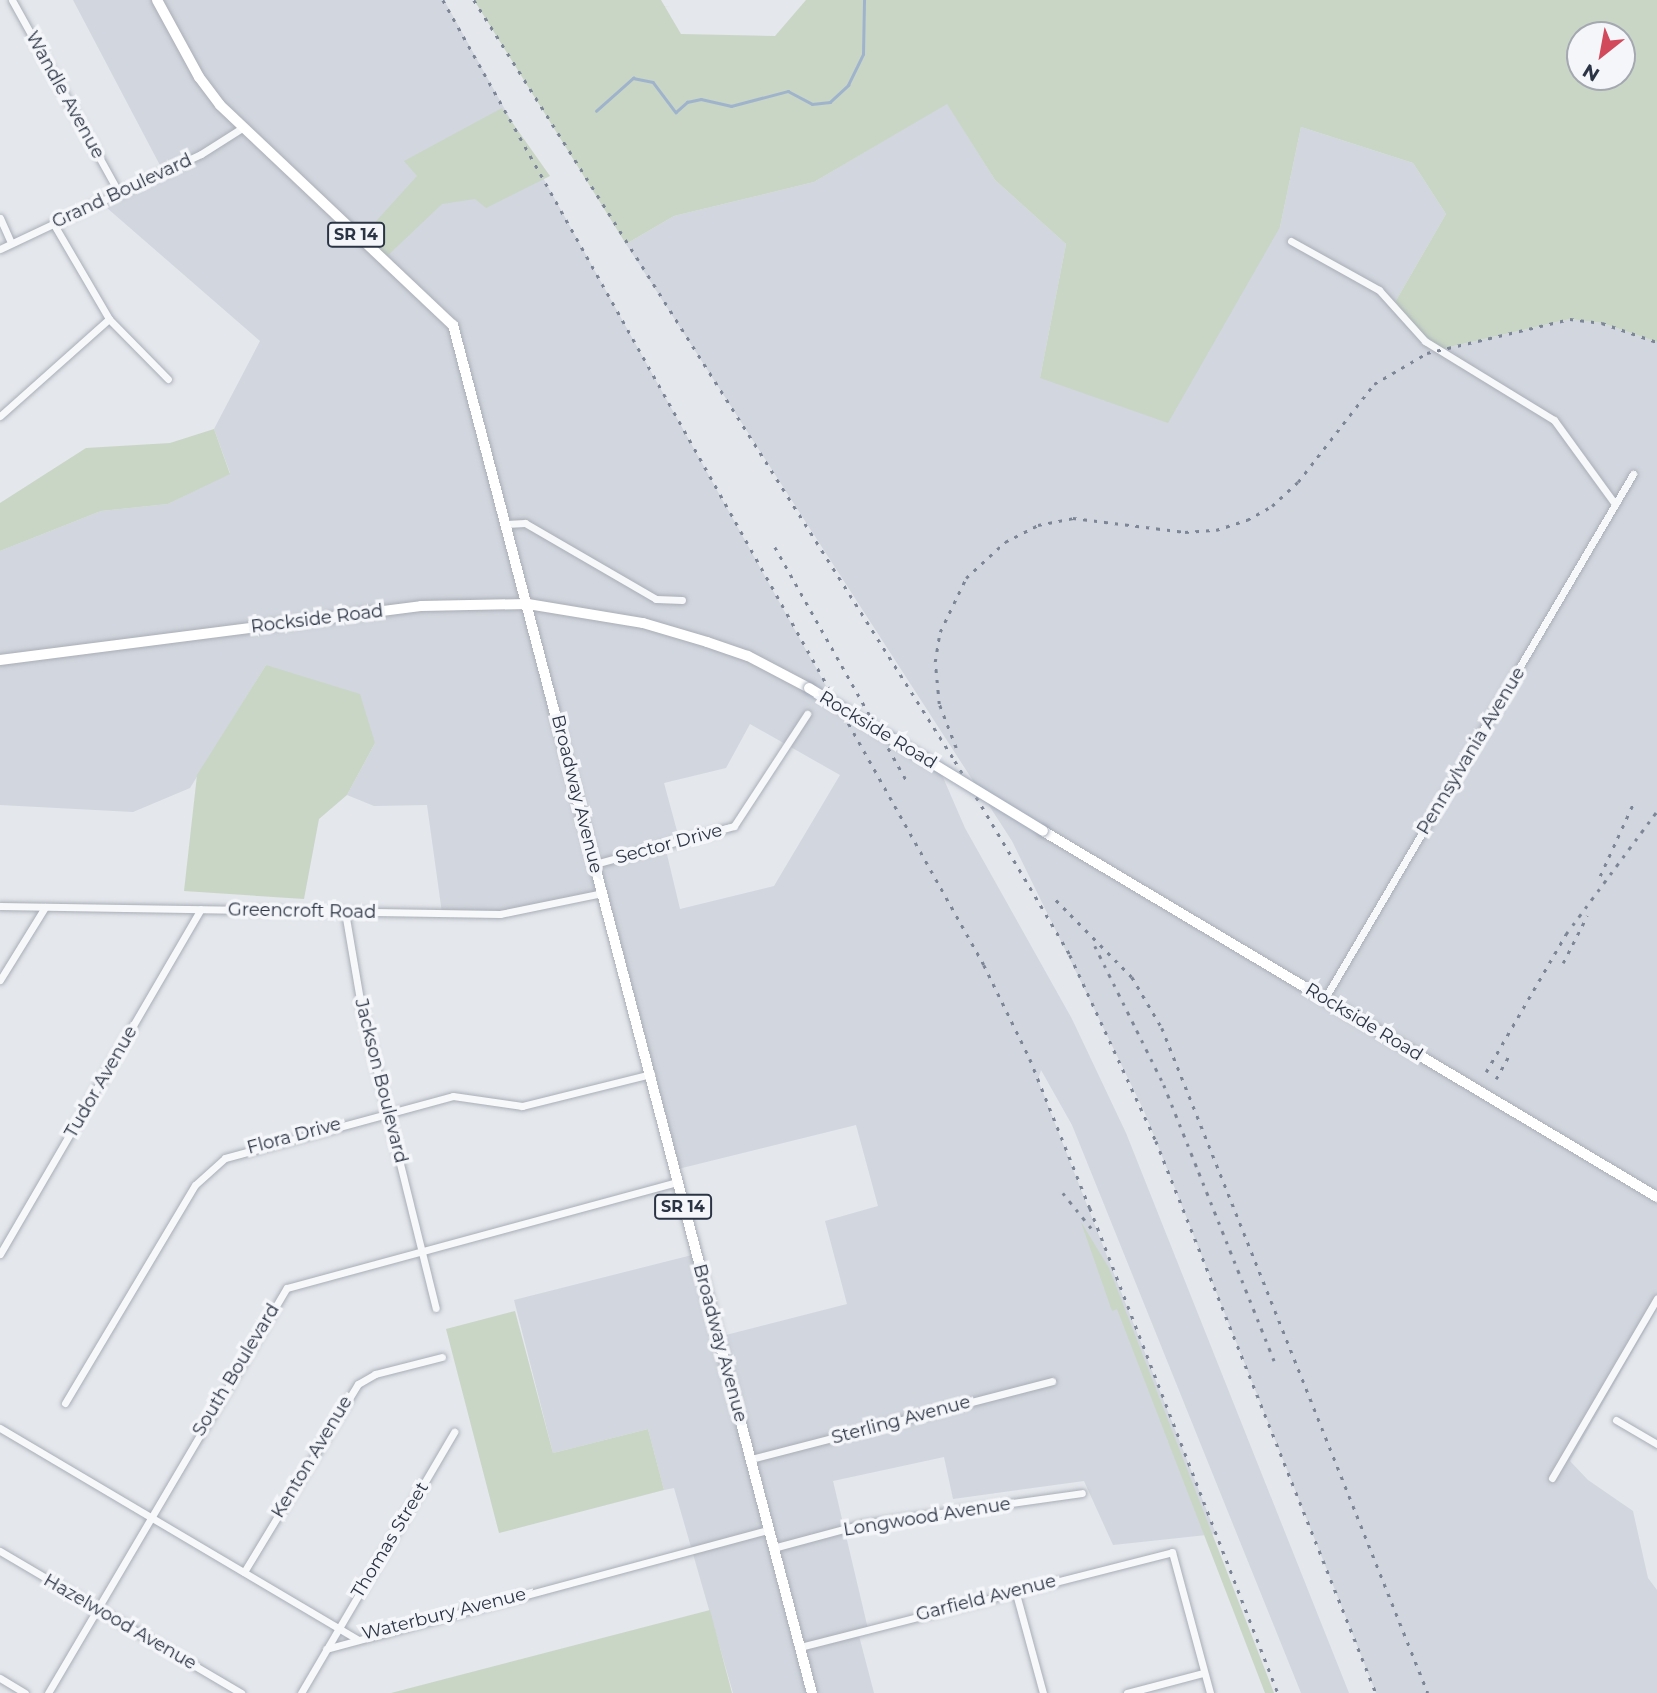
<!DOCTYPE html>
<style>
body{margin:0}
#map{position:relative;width:1657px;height:1693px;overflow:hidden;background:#e4e7ec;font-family:Montserrat,sans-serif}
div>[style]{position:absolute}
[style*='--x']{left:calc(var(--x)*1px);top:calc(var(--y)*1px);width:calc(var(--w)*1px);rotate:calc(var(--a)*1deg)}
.built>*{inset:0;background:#d2d6de}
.green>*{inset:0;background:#c9d6c5}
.stream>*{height:2.5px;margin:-1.25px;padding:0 1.25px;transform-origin:1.25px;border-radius:1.25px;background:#9fb4cc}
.roads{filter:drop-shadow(0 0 2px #a9aeb7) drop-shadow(0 0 2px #a9aeb7)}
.street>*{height:7px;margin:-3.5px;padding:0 3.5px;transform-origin:3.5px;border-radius:3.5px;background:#f7f8fa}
.primary>*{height:10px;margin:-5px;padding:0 5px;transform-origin:5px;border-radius:5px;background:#fff}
.rail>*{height:2.5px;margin-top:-1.25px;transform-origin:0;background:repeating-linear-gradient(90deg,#7d8696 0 3.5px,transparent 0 10.5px)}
.bridges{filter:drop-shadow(0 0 2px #a3abb8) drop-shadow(0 0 2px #a3abb8)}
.primary-bridge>*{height:10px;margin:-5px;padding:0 5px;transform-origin:5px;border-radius:5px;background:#fff}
span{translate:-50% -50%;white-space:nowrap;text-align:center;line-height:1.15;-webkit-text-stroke:7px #f4f6f9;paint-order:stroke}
.shield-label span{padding:2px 5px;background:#f4f6f9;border:2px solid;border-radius:5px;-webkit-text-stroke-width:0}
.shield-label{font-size:16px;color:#2b3445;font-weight:700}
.street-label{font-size:18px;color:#2b3445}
.north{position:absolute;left:1566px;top:21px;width:70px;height:70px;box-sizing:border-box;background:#f4f6f9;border:2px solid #a4a8b1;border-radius:50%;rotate:211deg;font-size:19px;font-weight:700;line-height:28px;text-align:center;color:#2b3445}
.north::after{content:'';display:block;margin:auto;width:24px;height:32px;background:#d1495b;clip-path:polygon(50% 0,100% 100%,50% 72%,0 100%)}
</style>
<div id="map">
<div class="built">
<i style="clip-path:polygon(evenodd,73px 0,444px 0,835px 702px,942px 775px,965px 828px,1072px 1019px,1126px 1133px,1349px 1693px,1301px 1693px,1072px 1125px,1041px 1070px,1038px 1080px,1216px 1534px,1113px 1545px,1084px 1481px,953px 1499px,944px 1457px,833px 1481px,868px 1629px,858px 1632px,874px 1693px,733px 1693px,674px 1488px,664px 1490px,648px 1429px,553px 1453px,514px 1300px,696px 1254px,718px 1337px,847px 1304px,825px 1221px,878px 1206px,856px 1125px,674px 1170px,602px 894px,534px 910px,442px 913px,427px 805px,374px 806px,347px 795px,375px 743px,266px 665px,190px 788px,133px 812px,0 805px,0 551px,101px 511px,168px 504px,230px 473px,214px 429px,260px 341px,99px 201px,163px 171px,73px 0,750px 724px,840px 775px,774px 886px,680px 909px,665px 846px,680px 842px,664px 783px,726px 768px,750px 724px)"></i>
<i style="clip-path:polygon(947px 103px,995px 180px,1066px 244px,1040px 378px,1280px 227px,1301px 127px,1413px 163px,1446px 214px,1394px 304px,1441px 349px,1570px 319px,1602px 323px,1657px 342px,1657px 1309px,1570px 1461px,1588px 1480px,1633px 1511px,1648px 1578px,1657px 1590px,1657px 1693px,1376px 1693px,1144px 1111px,1012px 841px,626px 244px,674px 216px,814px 182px)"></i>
</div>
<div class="green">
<i style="clip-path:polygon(evenodd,474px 0,661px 0,681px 34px,775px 36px,806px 0,1657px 0,1657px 342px,1602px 323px,1570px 319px,1441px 349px,1425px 341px,1394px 304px,1446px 214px,1413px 163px,1301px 127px,1280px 227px,1168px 423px,1040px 378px,1066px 244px,995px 180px,947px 104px,814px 182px,674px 216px,626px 244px,474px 0,1580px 35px,1622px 35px,1622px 77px,1580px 77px,1580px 35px)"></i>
<i style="clip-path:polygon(502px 108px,550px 176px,486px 208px,475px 199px,442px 204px,383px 260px,360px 239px,417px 176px,404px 161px)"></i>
<i style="clip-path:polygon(214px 429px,230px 474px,168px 504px,101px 511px,0 551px,0 503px,86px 448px,170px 443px)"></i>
<i style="clip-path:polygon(266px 665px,360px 694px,375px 743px,347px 795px,319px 819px,304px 899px,184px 891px,197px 775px)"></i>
<i style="clip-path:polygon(1081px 1222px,1109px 1268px,1274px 1693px,1265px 1693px,1117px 1309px,1112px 1311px)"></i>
<i style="clip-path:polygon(515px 1311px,553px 1453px,648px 1429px,664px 1490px,499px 1533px,446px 1329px)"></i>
<i style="clip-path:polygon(710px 1610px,732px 1693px,391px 1693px)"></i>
</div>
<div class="stream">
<i style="--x:596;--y:111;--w:50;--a:-41.7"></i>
<i style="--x:633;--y:78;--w:20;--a:11"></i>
<i style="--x:653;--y:82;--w:38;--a:53"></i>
<i style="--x:676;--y:112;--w:15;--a:-42"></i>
<i style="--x:687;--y:102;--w:14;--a:-12"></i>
<i style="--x:701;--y:99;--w:31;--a:13"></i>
<i style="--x:731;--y:106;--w:59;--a:-14.7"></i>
<i style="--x:788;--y:91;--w:27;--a:28"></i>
<i style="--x:812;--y:104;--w:18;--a:-6"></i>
<i style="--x:830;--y:102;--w:25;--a:-43"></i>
<i style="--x:848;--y:85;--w:34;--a:-64"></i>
<i style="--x:863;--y:54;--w:54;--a:-88.9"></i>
</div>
<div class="roads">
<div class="street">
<i style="--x:12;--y:0;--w:218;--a:61"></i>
<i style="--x:0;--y:218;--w:27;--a:66"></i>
<i style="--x:53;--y:223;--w:111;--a:59.7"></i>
<i style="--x:109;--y:319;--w:84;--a:45.5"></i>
<i style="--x:1291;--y:241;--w:101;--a:29.1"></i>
<i style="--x:1379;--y:290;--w:69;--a:48"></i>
<i style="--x:1425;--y:341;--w:151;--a:31.5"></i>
<i style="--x:1554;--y:420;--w:104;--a:54"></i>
<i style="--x:0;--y:249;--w:222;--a:-25.3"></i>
<i style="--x:201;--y:154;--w:49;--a:-32.4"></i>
<i style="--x:0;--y:416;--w:146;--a:-41.7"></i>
<i style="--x:506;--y:524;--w:19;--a:-3"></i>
<i style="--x:525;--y:523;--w:151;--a:30.1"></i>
<i style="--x:656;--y:599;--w:26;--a:2"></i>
<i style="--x:595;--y:864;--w:144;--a:-15.3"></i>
<i style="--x:734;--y:826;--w:134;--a:-56.9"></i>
<i style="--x:0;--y:906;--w:500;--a:0.92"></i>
<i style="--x:500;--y:914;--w:104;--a:-11.6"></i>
<i style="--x:345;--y:912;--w:95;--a:80.3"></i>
<i style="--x:361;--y:1006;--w:311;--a:76.1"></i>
<i style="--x:0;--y:980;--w:86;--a:-58.3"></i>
<i style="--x:1325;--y:998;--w:608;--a:-59.55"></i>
<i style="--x:0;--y:1254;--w:399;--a:-59.8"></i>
<i style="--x:65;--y:1403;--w:254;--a:-59.2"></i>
<i style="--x:195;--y:1185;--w:40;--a:-42"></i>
<i style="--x:225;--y:1158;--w:236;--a:-15.2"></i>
<i style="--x:453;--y:1096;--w:70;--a:8.2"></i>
<i style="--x:522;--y:1106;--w:133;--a:-13.9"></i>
<i style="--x:1616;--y:1420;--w:48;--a:30.3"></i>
<i style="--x:0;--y:1428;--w:415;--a:30.6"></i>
<i style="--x:751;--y:1459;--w:311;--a:-14.5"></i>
<i style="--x:1552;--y:1478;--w:208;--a:-59.7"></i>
<i style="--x:773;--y:1548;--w:92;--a:-15.1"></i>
<i style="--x:862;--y:1524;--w:222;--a:-8"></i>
<i style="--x:0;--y:1551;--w:280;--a:30.5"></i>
<i style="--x:244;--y:1572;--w:220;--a:-58.8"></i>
<i style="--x:358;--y:1384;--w:20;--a:-30"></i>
<i style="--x:375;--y:1374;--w:69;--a:-14.2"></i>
<i style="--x:1015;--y:1590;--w:107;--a:74.8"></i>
<i style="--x:800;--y:1647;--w:384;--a:-14.3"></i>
<i style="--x:1172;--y:1552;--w:146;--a:74.9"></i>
<i style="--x:326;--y:1649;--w:458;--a:-15.1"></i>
<i style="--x:0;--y:1678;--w:29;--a:31"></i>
<i style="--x:48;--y:1693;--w:470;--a:-59.5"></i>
<i style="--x:287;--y:1288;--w:404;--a:-15.2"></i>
<i style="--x:301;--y:1693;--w:303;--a:-59.6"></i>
<i style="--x:1127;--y:1693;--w:79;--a:-14.7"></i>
</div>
<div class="primary">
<i style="--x:157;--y:0;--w:88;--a:61.4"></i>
<i style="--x:199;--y:77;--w:35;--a:53"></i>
<i style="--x:220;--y:105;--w:320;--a:43.4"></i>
<i style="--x:453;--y:325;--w:1414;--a:75.3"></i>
<i style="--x:0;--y:660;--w:424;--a:-7.3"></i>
<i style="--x:421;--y:606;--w:107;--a:-1.1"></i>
<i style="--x:528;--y:604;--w:117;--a:9.4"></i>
<i style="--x:643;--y:623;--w:67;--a:16.5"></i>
<i style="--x:707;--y:642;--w:43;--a:18.9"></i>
<i style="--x:748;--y:656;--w:69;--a:27.7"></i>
<i style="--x:1043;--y:831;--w:715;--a:30.8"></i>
</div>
</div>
<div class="rail">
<i style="--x:443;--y:0;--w:1106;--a:60.72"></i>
<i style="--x:984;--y:965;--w:105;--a:63.9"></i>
<i style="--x:1030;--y:1059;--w:161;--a:68.1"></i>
<i style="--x:1090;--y:1208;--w:520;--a:68.81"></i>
<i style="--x:474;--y:0;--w:900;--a:57.7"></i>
<i style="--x:955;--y:761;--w:226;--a:59.3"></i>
<i style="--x:1070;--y:955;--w:205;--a:65.2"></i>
<i style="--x:1156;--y:1141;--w:594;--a:68.27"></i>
<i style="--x:775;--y:547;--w:271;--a:60.6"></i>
<i style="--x:956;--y:748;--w:47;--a:-111.1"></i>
<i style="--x:939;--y:704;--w:42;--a:-95.4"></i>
<i style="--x:935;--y:662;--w:30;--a:-81"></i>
<i style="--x:940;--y:632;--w:60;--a:-64.3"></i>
<i style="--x:966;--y:578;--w:53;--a:-42.7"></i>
<i style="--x:1005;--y:542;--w:37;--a:-27"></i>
<i style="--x:1038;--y:525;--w:36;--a:-11"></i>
<i style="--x:1073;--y:518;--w:113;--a:7.1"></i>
<i style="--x:1185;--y:532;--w:31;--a:-4"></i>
<i style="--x:1216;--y:530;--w:33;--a:-18"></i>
<i style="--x:1247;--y:520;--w:29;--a:-29"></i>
<i style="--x:1272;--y:506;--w:35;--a:-43"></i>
<i style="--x:1298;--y:482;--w:124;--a:-52.2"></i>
<i style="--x:1374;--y:384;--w:61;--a:-30.3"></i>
<i style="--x:1427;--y:353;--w:147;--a:-13.4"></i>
<i style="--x:1570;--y:319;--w:32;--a:7"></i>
<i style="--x:1602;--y:323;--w:58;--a:19.1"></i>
<i style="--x:1600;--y:876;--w:79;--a:-65.4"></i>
<i style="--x:1056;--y:900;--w:108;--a:45.4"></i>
<i style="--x:1132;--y:977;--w:59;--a:59.5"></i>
<i style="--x:1162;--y:1028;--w:716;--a:68.2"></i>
<i style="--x:1095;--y:946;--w:155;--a:63.6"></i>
<i style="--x:1164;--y:1085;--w:304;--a:68.2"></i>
<i style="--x:1563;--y:963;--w:53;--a:-62.9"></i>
<i style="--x:1486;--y:1072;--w:160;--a:-59.9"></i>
<i style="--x:1566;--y:934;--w:153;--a:-53.5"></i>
<i style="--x:1496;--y:1079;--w:29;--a:-61"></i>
<i style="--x:1063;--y:1193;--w:46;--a:51.1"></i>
</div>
<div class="bridges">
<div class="primary-bridge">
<i style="--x:809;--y:688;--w:274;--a:31.4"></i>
</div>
</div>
<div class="shield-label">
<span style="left:356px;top:235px">SR 14</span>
<span style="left:683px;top:1207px">SR 14</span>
</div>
<div class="street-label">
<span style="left:65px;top:95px;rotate:61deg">Wandle Avenue</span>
<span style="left:122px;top:191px;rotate:-25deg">Grand Boulevard</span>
<span style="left:317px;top:619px;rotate:-7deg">Rockside Road</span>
<span style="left:878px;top:730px;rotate:31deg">Rockside Road</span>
<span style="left:1471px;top:751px;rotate:-59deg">Pennsylvania Avenue</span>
<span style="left:577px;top:794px;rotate:76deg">Broadway Avenue</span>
<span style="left:669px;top:844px;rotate:-15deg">Sector Drive</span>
<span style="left:302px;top:911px;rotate:1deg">Greencroft Road</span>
<span style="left:1364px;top:1022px;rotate:31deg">Rockside Road</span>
<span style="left:381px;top:1081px;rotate:76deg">Jackson Boulevard</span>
<span style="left:101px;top:1082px;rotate:-60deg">Tudor Avenue</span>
<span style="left:294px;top:1136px;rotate:-15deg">Flora Drive</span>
<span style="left:720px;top:1343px;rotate:75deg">Broadway Avenue</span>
<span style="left:236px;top:1370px;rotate:-59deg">South Boulevard</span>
<span style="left:901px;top:1420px;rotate:-15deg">Sterling Avenue</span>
<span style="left:312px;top:1457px;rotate:-59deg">Kenton Avenue</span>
<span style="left:927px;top:1517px;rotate:-9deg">Longwood Avenue</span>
<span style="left:390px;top:1540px;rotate:-59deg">Thomas Street</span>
<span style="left:986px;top:1598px;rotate:-14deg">Garfield Avenue</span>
<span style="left:444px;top:1614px;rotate:-14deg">Waterbury Avenue</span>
<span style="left:120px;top:1622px;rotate:30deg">Hazelwood Avenue</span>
</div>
<div class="north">N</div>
</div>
